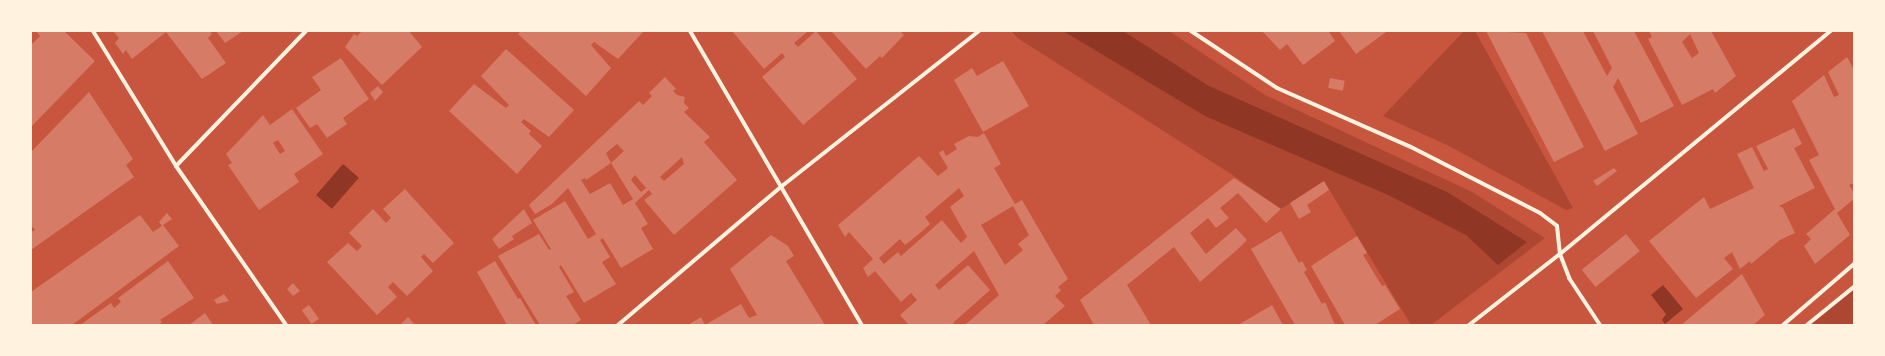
<!DOCTYPE html>
<style>
body{margin:0}
#map{position:relative;width:1885px;height:356px;overflow:hidden;background:#c8553d;font-family:Cabin,sans-serif}
div>[style]{position:absolute}
[style*='--x']{left:calc(var(--x)*1px);top:calc(var(--y)*1px);width:calc(var(--w)*1px);rotate:calc(var(--a)*1deg)}
.green>*{inset:0;background:#ae4732}
.water>*{inset:0;background:#8f3625;transform-origin:0 0}
.building>*{inset:0;background:#d67c66;transform-origin:0 0}
.pedestrian>*{height:3.5px;margin:-1.75px;padding:0 1.75px;transform-origin:1.75px;border-radius:1.75px;background:#fff3e0}
.minor>*{height:4px;margin:-2px;padding:0 2px;transform-origin:2px;border-radius:2px;background:#fff3e0}
span{translate:-50% -50%;white-space:nowrap;text-align:center;line-height:1.15;-webkit-text-stroke:4px #fff3e0;paint-order:stroke}
.frame{position:absolute;inset:0;border:32px solid #fff3e0;pointer-events:none}
</style>
<div id="map">
<div class="green">
<i style="clip-path:polygon(1011px 31px,1169px 31px,1265px 95px,1472px 192px,1545px 238px,1431px 325px,1411px 325px,1324px 181px,1281px 209px,1231px 174px,1019px 39px)"></i>
<i style="clip-path:polygon(1464px 31px,1475px 31px,1573px 208px,1566px 210px,1449px 146px,1383px 116px)"></i>
<i style="clip-path:polygon(1854px 287px,1854px 325px,1807px 325px)"></i>
</div>
<div class="water">
<i style="clip-path:polygon(1063px 31px,1123px 31px,1209px 86px,1447px 192px,1527px 242px,1498px 265px,1466px 235px,1388px 195px,1205px 116px)"></i>
<i style="left:343px;top:164px;width:21px;height:41px;rotate:41deg"></i>
<i style="clip-path:polygon(1663px 285px,1683px 309px,1665px 324px,1662px 320px,1666px 314px,1651px 295px)"></i>
</div>
<div class="building">
<i style="clip-path:polygon(36px 31px,64px 31px,95px 61px,31px 127px,31px 45px,40px 36px)"></i>
<i style="clip-path:polygon(113px 31px,210px 31px,212px 34px,208px 38px,226px 63px,202px 79px,166px 32px,132px 59px,126px 50px,123px 54px,115px 43px,119px 38px)"></i>
<i style="clip-path:polygon(216px 31px,243px 31px,225px 43px)"></i>
<i style="clip-path:polygon(362px 31px,409px 31px,422px 47px,382px 85px,345px 47px,354px 34px,357px 36px)"></i>
<i style="clip-path:polygon(521px 31px,642px 31px,643px 32px,618px 59px,594px 42px,591px 45px,611px 68px,586px 96px,518px 34px)"></i>
<i style="clip-path:polygon(732px 31px,808px 31px,794px 43px,798px 47px,816px 31px,857px 79px,803px 125px,762px 77px,785px 57px,782px 53px,764px 69px)"></i>
<i style="clip-path:polygon(831px 31px,900px 31px,904px 35px,882px 58px,880px 56px,866px 69px)"></i>
<i style="clip-path:polygon(1262px 31px,1331px 31px,1329px 32px,1335px 41px,1303px 65px,1287px 44px,1280px 50px)"></i>
<i style="clip-path:polygon(1339px 31px,1385px 31px,1386px 32px,1356px 54px)"></i>
<i style="clip-path:polygon(1486px 31px,1526px 33px,1584px 147px,1554px 162px)"></i>
<i style="clip-path:polygon(1542px 31px,1583px 31px,1607px 76px,1612px 68px,1593px 31px,1634px 31px,1674px 106px,1641px 123px,1618px 78px,1613px 87px,1638px 134px,1605px 151px)"></i>
<i style="clip-path:polygon(evenodd,1649px 31px,1711px 31px,1736px 76px,1715px 93px,1713px 89px,1682px 105px,1648px 39px,1652px 37px,1649px 31px,1690px 34px,1699px 53px,1692px 58px,1682px 42px,1690px 34px)"></i>
<i style="clip-path:polygon(506px 49px,574px 110px,549px 137px,524px 119px,521px 122px,531px 131px,529px 134px,542px 146px,517px 174px,449px 111px,474px 84px,506px 108px,509px 105px,481px 76px)"></i>
<i style="clip-path:polygon(1847px 57px,1854px 70px,1854px 183px,1849px 185px,1854px 193px,1854px 199px,1837px 213px,1850px 235px,1815px 264px,1804px 246px,1811px 239px,1806px 234px,1835px 209px,1809px 160px,1819px 155px,1792px 101px,1824px 75px,1834px 97px,1839px 95px,1828px 72px)"></i>
<i style="clip-path:polygon(341px 58px,369px 99px,343px 118px,347px 124px,327px 138px,317px 124px,310px 128px,296px 108px,321px 90px,312px 77px)"></i>
<i style="clip-path:polygon(1003px 61px,1029px 106px,983px 132px,954px 80px,972px 68px,977px 76px)"></i>
<i style="clip-path:polygon(evenodd,665px 77px,676px 89px,673px 91px,677px 95px,685px 97px,684px 103px,689px 108px,684px 112px,710px 137px,704px 142px,737px 180px,674px 235px,644px 200px,652px 194px,649px 190px,635px 203px,648px 224px,641px 228px,653px 249px,621px 268px,603px 238px,600px 240px,610px 257px,602px 262px,616px 284px,584px 303px,561px 265px,559px 267px,574px 292px,566px 296px,581px 320px,573px 325px,540px 325px,498px 256px,539px 234px,549px 250px,551px 249px,533px 220px,565px 201px,588px 239px,596px 234px,568px 188px,552px 204px,535px 214px,529px 205px,639px 101px,643px 105px,652px 96px,649px 93px,665px 77px,617px 144px,624px 151px,611px 163px,633px 199px,623px 205px,610px 183px,590px 194px,581px 180px,585px 178px,586px 180px,611px 163px,606px 153px,617px 144px,665px 77px,682px 157px,684px 164px,664px 181px,660px 177px,682px 157px,665px 77px,635px 175px,646px 188px,641px 192px,631px 180px,635px 175px)"></i>
<i style="left:1330px;top:78px;width:15px;height:10px;rotate:11deg"></i>
<i style="clip-path:polygon(378px 86px,383px 92px,375px 101px,370px 93px)"></i>
<i style="clip-path:polygon(89px 92px,133px 159px,126px 165px,134px 177px,31px 250px,31px 232px,35px 230px,31px 225px,31px 152px)"></i>
<i style="clip-path:polygon(evenodd,292px 109px,323px 154px,294px 174px,299px 182px,259px 210px,228px 165px,232px 163px,226px 154px,263px 115px,270px 125px,292px 109px,278px 140px,285px 151px,280px 154px,273px 143px,278px 140px)"></i>
<i style="clip-path:polygon(1794px 128px,1802px 144px,1794px 148px,1815px 188px,1779px 206px,1783px 208px,1795px 233px,1780px 240px,1751px 264px,1750px 261px,1740px 269px,1732px 252px,1724px 258px,1733px 269px,1696px 298px,1649px 241px,1704px 197px,1710px 209px,1754px 188px,1737px 154px,1752px 147px,1764px 171px,1768px 169px,1756px 146px)"></i>
<i style="clip-path:polygon(evenodd,984px 133px,1001px 164px,994px 168px,1015px 204px,1022px 200px,1068px 279px,1058px 287px,1061px 290px,1055px 296px,1065px 306px,1043px 325px,965px 325px,999px 295px,974px 251px,935px 285px,939px 290px,968px 265px,990px 290px,953px 323px,955px 325px,909px 325px,900px 315px,917px 300px,911px 293px,901px 302px,875px 271px,868px 277px,863px 268px,873px 259px,849px 232px,845px 237px,838px 225px,919px 156px,938px 176px,948px 168px,939px 153px,943px 150px,946px 156px,957px 149px,954px 144px,969px 136px,978px 137px,984px 133px,959px 188px,964px 196px,950px 207px,967px 237px,961px 243px,942px 220px,901px 256px,898px 252px,884px 264px,879px 258px,900px 239px,905px 245px,919px 234px,930px 224px,925px 217px,959px 188px,984px 133px,1013px 206px,1029px 235px,1018px 244px,1023px 250px,1005px 265px,981px 225px,1013px 206px)"></i>
<i style="clip-path:polygon(1614px 168px,1617px 171px,1597px 186px,1593px 181px)"></i>
<i style="clip-path:polygon(1234px 178px,1281px 209px,1266px 223px,1238px 193px,1220px 208px,1229px 218px,1216px 228px,1208px 218px,1190px 233px,1206px 254px,1236px 228px,1247px 240px,1238px 249px,1200px 282px,1174px 247px,1127px 285px,1151px 325px,1094px 325px,1080px 300px)"></i>
<i style="clip-path:polygon(1324px 181px,1329px 190px,1307px 205px,1311px 212px,1299px 219px,1290px 203px)"></i>
<i style="clip-path:polygon(405px 189px,454px 243px,433px 263px,424px 254px,421px 257px,433px 271px,407px 296px,393px 282px,388px 287px,397px 297px,377px 315px,327px 262px,348px 243px,357px 251px,362px 246px,349px 233px,373px 209px,386px 223px,391px 218px,383px 209px)"></i>
<i style="clip-path:polygon(524px 209px,532px 223px,512px 236px,514px 239px,499px 249px,492px 239px)"></i>
<i style="clip-path:polygon(167px 213px,172px 219px,163px 225px,179px 246px,72px 325px,31px 325px,31px 292px,140px 215px,153px 232px,162px 226px,159px 222px)"></i>
<i style="clip-path:polygon(1281px 231px,1299px 263px,1302px 261px,1307px 270px,1304px 272px,1322px 304px,1325px 302px,1335px 325px,1295px 325px,1251px 249px)"></i>
<i style="left:1626px;top:234px;width:22px;height:57px;rotate:51deg"></i>
<i style="clip-path:polygon(771px 235px,788px 246px,794px 256px,786px 261px,825px 325px,688px 325px,701px 317px,705px 325px,741px 304px,749px 318px,757px 315px,730px 269px)"></i>
<i style="clip-path:polygon(1357px 236px,1367px 253px,1363px 255px,1382px 286px,1385px 285px,1400px 309px,1375px 325px,1345px 325px,1311px 266px)"></i>
<i style="clip-path:polygon(168px 261px,194px 298px,160px 320px,162px 322px,158px 325px,80px 325px,111px 303px,114px 308px,121px 302px,118px 298px)"></i>
<i style="clip-path:polygon(495px 261px,518px 299px,520px 298px,536px 325px,507px 325px,477px 272px)"></i>
<i style="clip-path:polygon(1742px 274px,1765px 315px,1753px 325px,1681px 325px)"></i>
<i style="clip-path:polygon(293px 283px,300px 291px,293px 296px,287px 289px)"></i>
<i style="clip-path:polygon(224px 294px,229px 301px,217px 304px,214px 300px)"></i>
<i style="left:309px;top:305px;width:17px;height:9px;rotate:54deg"></i>
<i style="clip-path:polygon(1272px 305px,1283px 325px,1238px 325px)"></i>
<i style="clip-path:polygon(205px 313px,213px 325px,189px 325px)"></i>
<i style="clip-path:polygon(408px 317px,415px 325px,400px 325px)"></i>
</div>
<div class="pedestrian">
<i style="--x:1807;--y:325;--w:60;--a:-39"></i>
</div>
<div class="minor">
<i style="--x:93;--y:31;--w:158;--a:58.4"></i>
<i style="--x:176;--y:166;--w:193;--a:55.3"></i>
<i style="--x:690;--y:31;--w:341;--a:59.7"></i>
<i style="--x:1191;--y:31;--w:103;--a:33.5"></i>
<i style="--x:1277;--y:88;--w:146;--a:23.8"></i>
<i style="--x:1411;--y:147;--w:145;--a:27.1"></i>
<i style="--x:1540;--y:213;--w:21;--a:37"></i>
<i style="--x:1557;--y:226;--w:28;--a:84"></i>
<i style="--x:1560;--y:254;--w:26;--a:69"></i>
<i style="--x:1569;--y:278;--w:56;--a:56.6"></i>
<i style="--x:176;--y:166;--w:187;--a:-46.1"></i>
<i style="--x:618;--y:325;--w:215;--a:-40.3"></i>
<i style="--x:782;--y:186;--w:251;--a:-38.2"></i>
<i style="--x:1469;--y:325;--w:115;--a:-38"></i>
<i style="--x:1560;--y:254;--w:351;--a:-39.5"></i>
<i style="--x:1783;--y:325;--w:94;--a:-40.7"></i>
</div>
<div class="frame"></div>
</div>
